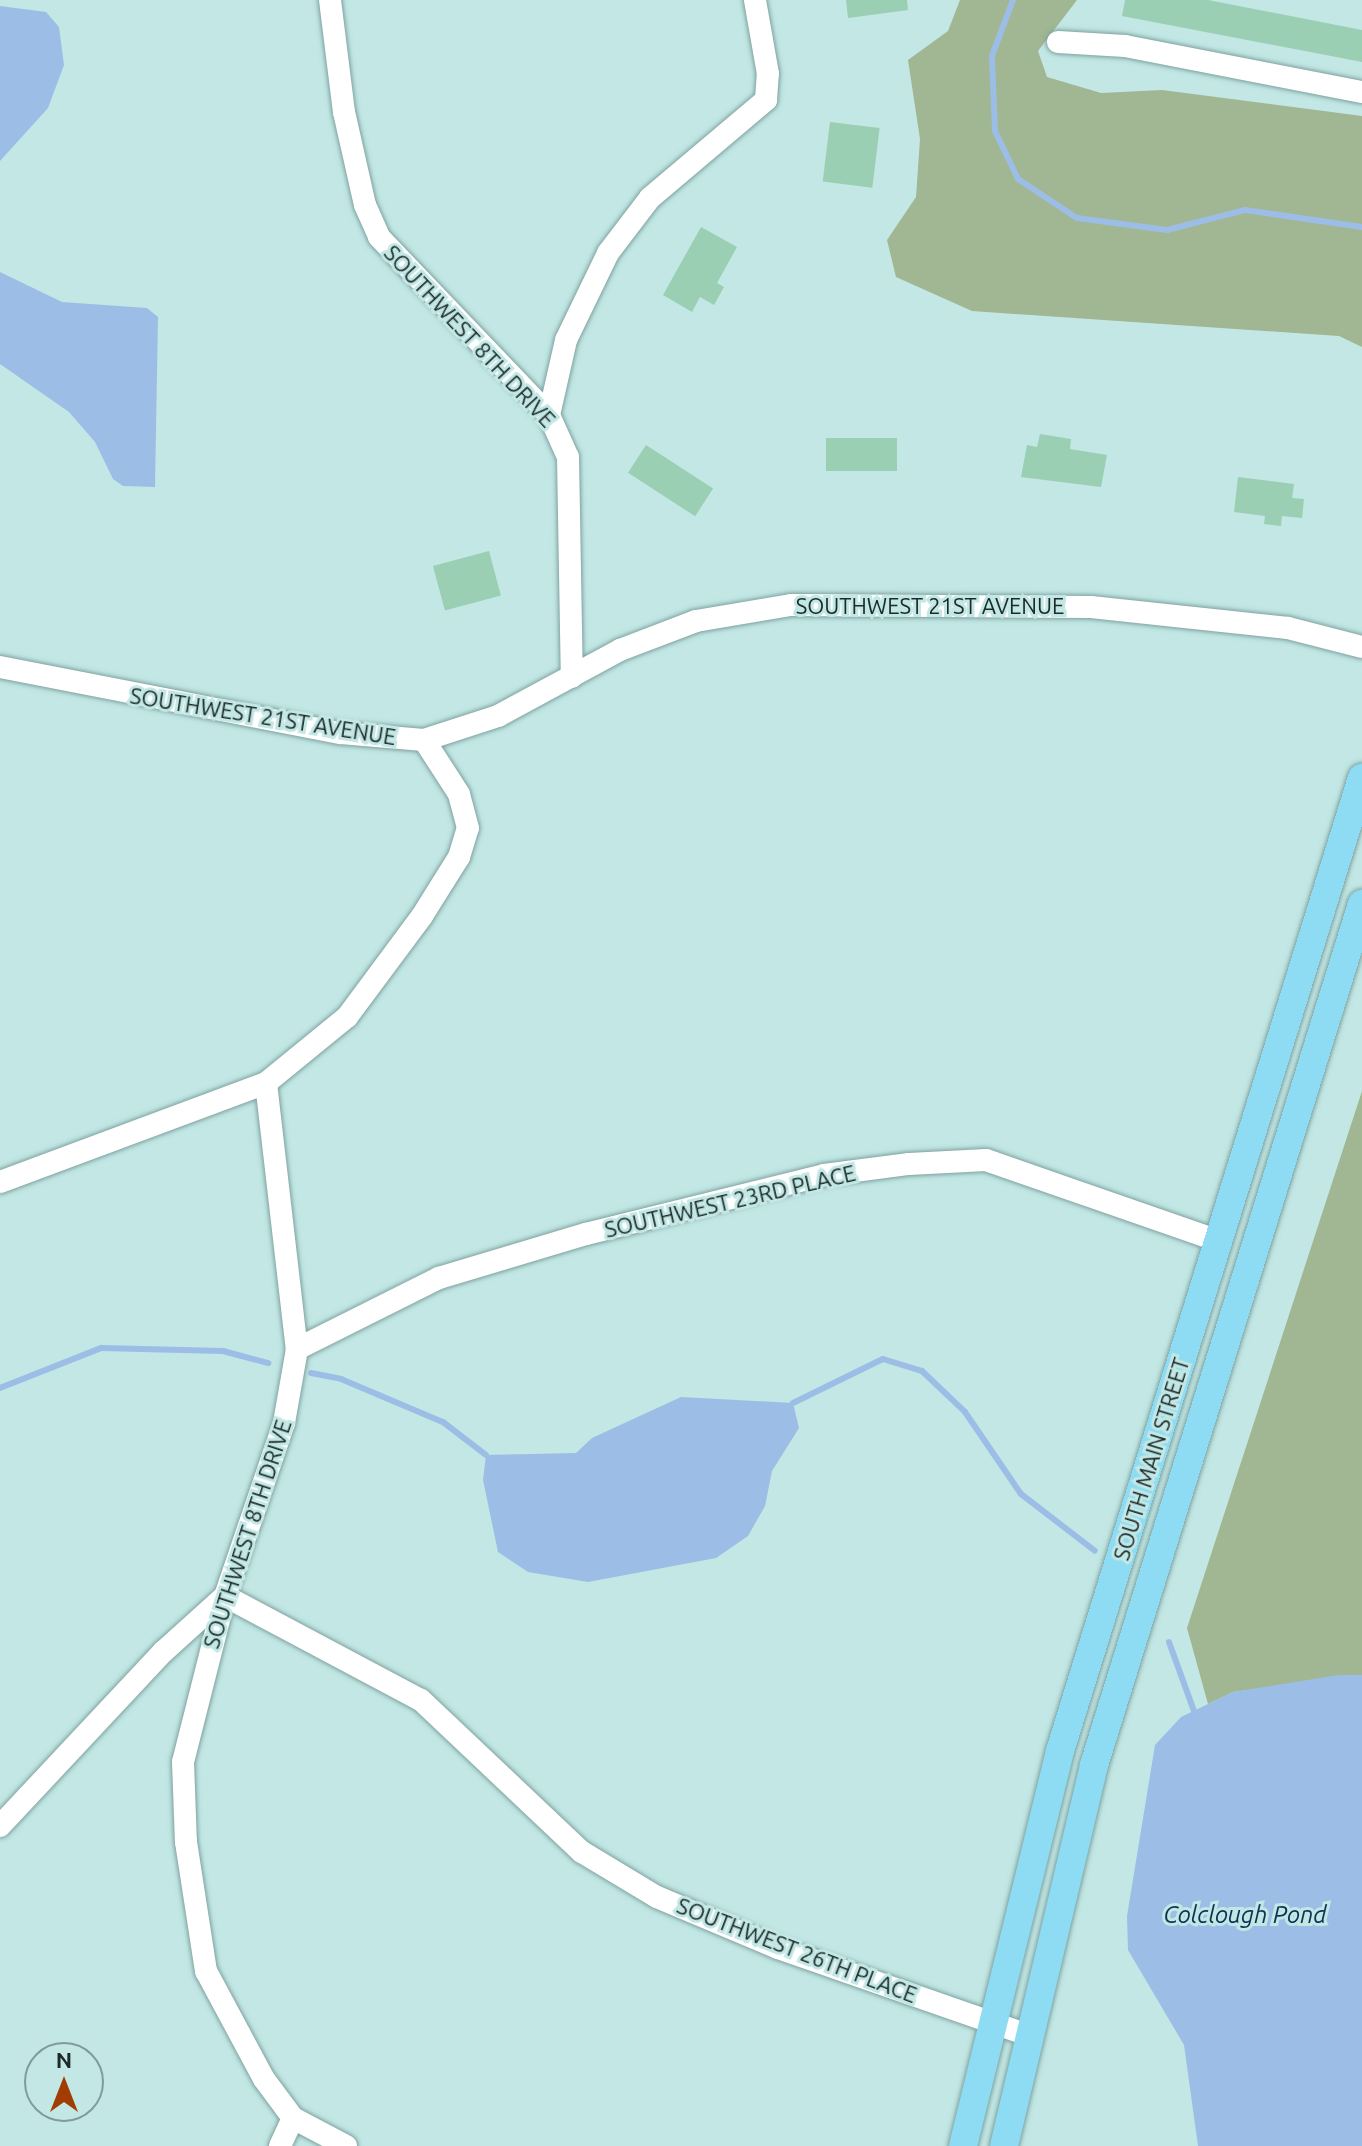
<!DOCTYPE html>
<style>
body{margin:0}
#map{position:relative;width:1362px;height:2146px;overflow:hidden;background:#c2e7e4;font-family:Ubuntu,sans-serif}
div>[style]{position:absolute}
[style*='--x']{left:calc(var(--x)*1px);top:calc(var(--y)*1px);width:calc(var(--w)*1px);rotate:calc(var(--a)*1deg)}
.green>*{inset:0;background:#a1b692}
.water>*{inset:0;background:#9cbee6}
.stream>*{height:6px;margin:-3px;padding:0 3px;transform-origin:3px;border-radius:3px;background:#9cbee6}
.building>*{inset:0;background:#9acfb4;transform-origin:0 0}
.roads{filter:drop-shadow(0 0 2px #7fa2a0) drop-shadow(0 0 2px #7fa2a0)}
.minor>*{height:22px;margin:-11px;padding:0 11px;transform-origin:11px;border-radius:11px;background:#fff}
.major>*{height:28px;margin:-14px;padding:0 14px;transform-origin:14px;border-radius:14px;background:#8ddcf3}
span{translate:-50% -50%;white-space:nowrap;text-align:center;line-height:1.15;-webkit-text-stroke:6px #c2e7e4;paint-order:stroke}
.street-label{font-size:22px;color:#1c2a29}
.water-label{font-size:24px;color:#0c3256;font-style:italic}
.north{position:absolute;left:24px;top:2042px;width:80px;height:80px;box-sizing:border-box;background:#c2e7e4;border:2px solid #809b99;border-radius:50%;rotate:0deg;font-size:22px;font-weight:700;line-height:32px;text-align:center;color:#1c2a29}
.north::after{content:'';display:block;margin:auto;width:28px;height:36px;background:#a13d03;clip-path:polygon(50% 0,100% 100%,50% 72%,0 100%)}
</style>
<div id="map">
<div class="green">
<i style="clip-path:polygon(960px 0,1077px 0,1038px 51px,1047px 77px,1101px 93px,1162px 90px,1362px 116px,1362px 347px,1339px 336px,972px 311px,896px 277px,887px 240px,916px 197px,920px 139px,908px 60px,948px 31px)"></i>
<i style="clip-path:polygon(1362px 1091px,1362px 1675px,1233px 1692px,1208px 1704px,1187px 1628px)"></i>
</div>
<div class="water">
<i style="clip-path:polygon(0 6px,46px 12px,59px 27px,64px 65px,48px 108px,0 161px)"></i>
<i style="clip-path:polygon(0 272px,62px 302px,147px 308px,158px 317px,155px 487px,123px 486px,113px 479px,95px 442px,69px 412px,0 364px)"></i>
<i style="clip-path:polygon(681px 1397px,793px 1403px,799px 1428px,772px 1471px,765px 1506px,748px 1536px,716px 1558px,588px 1582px,528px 1572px,498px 1552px,483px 1480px,486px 1455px,576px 1453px,592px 1438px)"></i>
<i style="clip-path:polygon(1339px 1675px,1362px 1675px,1362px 2146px,1198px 2146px,1184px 2045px,1128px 1950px,1127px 1916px,1155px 1745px,1181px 1717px,1233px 1692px)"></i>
</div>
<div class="stream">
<i style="--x:1013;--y:0;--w:60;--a:110.6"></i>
<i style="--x:992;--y:56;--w:75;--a:87.7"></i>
<i style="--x:995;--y:131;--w:53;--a:64.4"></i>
<i style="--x:1018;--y:179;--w:71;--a:33.5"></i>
<i style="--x:1077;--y:218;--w:91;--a:7.6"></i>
<i style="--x:1167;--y:230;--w:81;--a:-14.4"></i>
<i style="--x:1245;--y:210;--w:118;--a:8.3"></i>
<i style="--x:311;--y:1373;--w:31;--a:11"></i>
<i style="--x:341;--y:1379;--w:111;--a:22.9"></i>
<i style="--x:443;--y:1422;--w:54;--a:37.5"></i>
<i style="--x:0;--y:1388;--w:109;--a:-21.6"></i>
<i style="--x:101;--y:1348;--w:122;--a:1.4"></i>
<i style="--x:223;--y:1351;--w:47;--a:14.9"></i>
<i style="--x:793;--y:1403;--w:100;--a:-26.1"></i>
<i style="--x:883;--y:1359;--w:41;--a:17.1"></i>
<i style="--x:922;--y:1371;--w:59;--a:43.6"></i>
<i style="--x:965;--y:1412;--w:99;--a:55.7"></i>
<i style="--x:1021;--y:1494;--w:93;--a:37.6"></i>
<i style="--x:1169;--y:1642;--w:73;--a:70.1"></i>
</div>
<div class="building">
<i style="clip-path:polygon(846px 0,907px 0,908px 10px,848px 18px)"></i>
<i style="clip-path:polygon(1125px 0,1208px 0,1362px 30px,1362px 62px,1122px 16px)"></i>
<i style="left:830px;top:122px;width:50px;height:60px;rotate:7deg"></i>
<i style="clip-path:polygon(701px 227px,737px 247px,717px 283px,724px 287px,714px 305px,700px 297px,692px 312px,663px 295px)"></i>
<i style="clip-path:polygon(1040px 434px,1071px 439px,1070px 449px,1107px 455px,1101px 487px,1021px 477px,1027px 445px,1037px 447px)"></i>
<i style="left:897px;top:438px;width:33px;height:71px;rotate:90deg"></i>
<i style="left:646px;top:445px;width:80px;height:33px;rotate:33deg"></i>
<i style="clip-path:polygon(1238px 477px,1294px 484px,1292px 498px,1304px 499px,1302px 518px,1282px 516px,1281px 526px,1264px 524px,1265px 516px,1234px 512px)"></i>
<i style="left:489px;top:551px;width:46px;height:58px;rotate:75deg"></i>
</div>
<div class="roads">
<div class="minor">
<i style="--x:330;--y:0;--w:113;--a:82.9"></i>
<i style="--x:344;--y:112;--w:95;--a:77.3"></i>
<i style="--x:365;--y:205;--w:35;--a:66"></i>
<i style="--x:379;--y:237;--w:246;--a:46.3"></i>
<i style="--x:549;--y:415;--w:46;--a:65.7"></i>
<i style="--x:568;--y:457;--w:220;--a:89"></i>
<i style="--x:1058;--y:42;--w:67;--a:3.4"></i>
<i style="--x:1125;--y:46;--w:241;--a:11"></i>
<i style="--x:549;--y:415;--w:77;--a:-77.2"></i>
<i style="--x:566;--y:340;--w:97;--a:-64.2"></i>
<i style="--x:608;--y:253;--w:69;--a:-52.6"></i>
<i style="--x:650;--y:198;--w:152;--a:-40.2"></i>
<i style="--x:766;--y:100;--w:26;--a:-86"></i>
<i style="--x:768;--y:74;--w:75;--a:-100"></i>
<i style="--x:0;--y:667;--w:347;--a:11"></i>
<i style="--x:341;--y:733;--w:83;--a:4.8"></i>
<i style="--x:424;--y:740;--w:78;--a:-18"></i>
<i style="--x:498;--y:716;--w:139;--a:-28.4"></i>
<i style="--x:620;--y:650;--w:81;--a:-20.9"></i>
<i style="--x:696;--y:621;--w:96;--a:-9.6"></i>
<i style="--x:791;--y:605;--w:300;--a:0.4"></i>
<i style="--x:1091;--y:607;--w:198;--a:6.1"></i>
<i style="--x:1288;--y:628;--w:76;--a:14.4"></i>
<i style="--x:266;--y:1083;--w:268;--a:83.4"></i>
<i style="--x:297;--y:1349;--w:75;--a:100"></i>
<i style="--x:284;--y:1423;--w:183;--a:108.8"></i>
<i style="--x:225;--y:1596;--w:171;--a:104.2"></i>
<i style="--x:183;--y:1762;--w:80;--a:87.9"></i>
<i style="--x:186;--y:1842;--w:131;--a:81.2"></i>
<i style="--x:206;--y:1971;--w:123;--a:61.8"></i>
<i style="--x:264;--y:2079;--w:49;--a:53.4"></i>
<i style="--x:293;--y:2118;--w:31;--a:115"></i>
<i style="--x:0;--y:1182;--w:284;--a:-20.4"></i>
<i style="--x:266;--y:1083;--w:104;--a:-39.2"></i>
<i style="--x:347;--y:1017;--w:126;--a:-53.4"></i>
<i style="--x:422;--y:916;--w:70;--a:-57.9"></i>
<i style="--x:459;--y:857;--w:30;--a:-73"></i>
<i style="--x:468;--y:828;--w:35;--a:-105"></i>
<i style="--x:459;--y:794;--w:64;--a:-122.9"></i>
<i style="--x:297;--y:1349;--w:159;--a:-26.6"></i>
<i style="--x:439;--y:1278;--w:153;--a:-16.7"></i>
<i style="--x:586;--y:1234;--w:245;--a:-13.9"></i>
<i style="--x:824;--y:1175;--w:86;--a:-7.4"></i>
<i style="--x:909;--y:1164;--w:77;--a:-3"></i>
<i style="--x:986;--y:1160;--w:247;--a:19.2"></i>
<i style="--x:0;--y:1826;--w:238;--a:-46.9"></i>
<i style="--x:163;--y:1652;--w:84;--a:-42.1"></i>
<i style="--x:225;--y:1596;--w:222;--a:28"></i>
<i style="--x:421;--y:1700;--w:221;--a:43.4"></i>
<i style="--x:582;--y:1852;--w:87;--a:31"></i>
<i style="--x:657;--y:1897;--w:131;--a:22.9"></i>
<i style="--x:778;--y:1948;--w:267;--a:19.2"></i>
<i style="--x:293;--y:2118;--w:60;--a:27.8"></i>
</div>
<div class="major">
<i style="--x:963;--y:2146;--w:407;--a:-76.2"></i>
<i style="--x:1060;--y:1751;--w:1019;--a:-72.76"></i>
<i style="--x:1004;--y:2146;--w:391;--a:-76.7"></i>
<i style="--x:1094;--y:1765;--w:902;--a:-72.71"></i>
</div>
</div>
<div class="street-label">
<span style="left:470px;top:336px;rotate:47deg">SOUTHWEST 8TH DRIVE</span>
<span style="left:930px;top:606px">SOUTHWEST 21ST AVENUE</span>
<span style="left:263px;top:716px;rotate:9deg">SOUTHWEST 21ST AVENUE</span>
<span style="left:730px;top:1201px;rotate:-13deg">SOUTHWEST 23RD PLACE</span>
<span style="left:1151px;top:1459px;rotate:-73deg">SOUTH MAIN STREET</span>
<span style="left:247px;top:1534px;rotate:-72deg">SOUTHWEST 8TH DRIVE</span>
<span style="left:797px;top:1950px;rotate:21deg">SOUTHWEST 26TH PLACE</span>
</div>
<div class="water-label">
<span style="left:1245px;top:1915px">Colclough Pond</span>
</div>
<div class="north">N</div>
</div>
